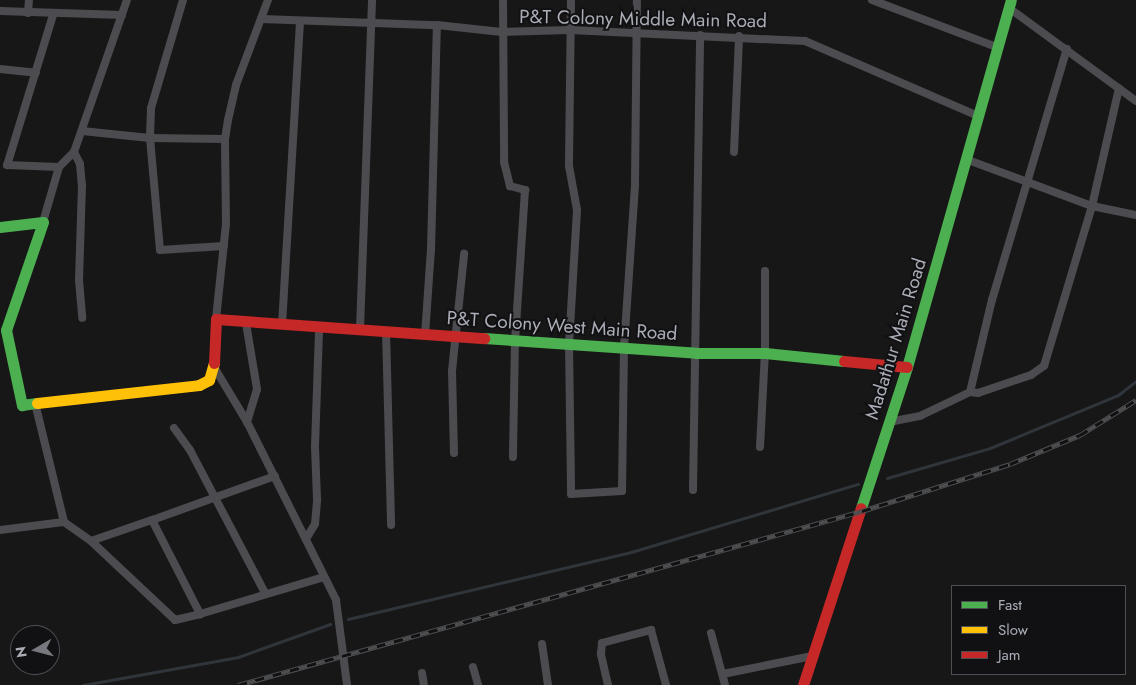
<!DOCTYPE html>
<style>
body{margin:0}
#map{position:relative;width:1136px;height:685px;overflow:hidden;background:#171717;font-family:Jost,sans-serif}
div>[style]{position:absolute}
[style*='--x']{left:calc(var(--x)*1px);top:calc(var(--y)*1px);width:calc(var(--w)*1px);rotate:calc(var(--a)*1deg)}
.stream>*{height:3px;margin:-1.5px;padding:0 1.5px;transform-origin:1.5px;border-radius:1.5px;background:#2f353b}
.street>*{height:8px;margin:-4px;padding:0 4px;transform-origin:4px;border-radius:4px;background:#4c4c50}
.fast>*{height:11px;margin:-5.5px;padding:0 5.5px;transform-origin:5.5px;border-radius:5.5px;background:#4caf50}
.slow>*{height:11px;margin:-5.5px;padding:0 5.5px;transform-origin:5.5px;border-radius:5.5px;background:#ffc107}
.jam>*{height:11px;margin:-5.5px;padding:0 5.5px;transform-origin:5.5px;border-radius:5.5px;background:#c62828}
.rail>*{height:5px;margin-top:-2.5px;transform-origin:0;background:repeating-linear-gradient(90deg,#111113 0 9px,#4d4e50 0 18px);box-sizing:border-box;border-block:1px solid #4d4e50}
span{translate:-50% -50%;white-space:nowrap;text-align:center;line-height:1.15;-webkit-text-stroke:4px #111113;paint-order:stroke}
.street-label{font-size:19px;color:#aaadb6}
.legend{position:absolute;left:951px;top:585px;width:175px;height:90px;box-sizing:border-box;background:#111113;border:1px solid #4e4f54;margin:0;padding:6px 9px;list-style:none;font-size:15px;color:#aaadb6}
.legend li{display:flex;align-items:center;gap:10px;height:25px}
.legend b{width:25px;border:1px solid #4e4f54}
.north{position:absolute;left:10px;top:625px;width:50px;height:50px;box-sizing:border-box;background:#111113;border:1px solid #4e4f54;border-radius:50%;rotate:262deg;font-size:14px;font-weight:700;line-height:20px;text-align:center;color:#aaadb6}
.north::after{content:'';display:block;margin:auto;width:18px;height:22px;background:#77787e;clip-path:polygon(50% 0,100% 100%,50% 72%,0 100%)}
</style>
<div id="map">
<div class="stream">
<i style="--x:887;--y:478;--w:107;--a:-16.2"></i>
<i style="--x:990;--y:448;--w:139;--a:-22.5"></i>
<i style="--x:1118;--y:395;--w:23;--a:-38"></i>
<i style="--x:348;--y:619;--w:291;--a:-13.3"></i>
<i style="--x:631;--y:552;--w:237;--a:-16.7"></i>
<i style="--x:83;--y:685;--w:158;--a:-10.2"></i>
<i style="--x:238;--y:657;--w:98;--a:-19.7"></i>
</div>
<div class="street">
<i style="--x:183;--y:0;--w:113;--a:106.5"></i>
<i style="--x:151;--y:108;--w:30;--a:92"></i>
<i style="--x:150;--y:138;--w:112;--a:84.9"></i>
<i style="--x:160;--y:250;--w:64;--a:-3.6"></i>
<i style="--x:503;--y:0;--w:162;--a:89.6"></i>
<i style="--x:504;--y:162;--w:25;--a:76"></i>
<i style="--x:510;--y:186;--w:16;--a:15"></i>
<i style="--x:525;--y:190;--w:149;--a:93.8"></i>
<i style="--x:515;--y:339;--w:118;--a:91"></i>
<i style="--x:571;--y:0;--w:166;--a:90.7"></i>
<i style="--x:569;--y:166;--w:45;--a:79.7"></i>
<i style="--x:577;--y:210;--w:133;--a:93.4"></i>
<i style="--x:569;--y:343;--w:151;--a:89.2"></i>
<i style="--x:571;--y:494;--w:51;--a:-3.4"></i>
<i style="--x:622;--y:491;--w:144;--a:-89.2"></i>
<i style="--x:624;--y:347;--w:163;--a:-86.1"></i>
<i style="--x:635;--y:184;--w:184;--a:-89.4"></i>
<i style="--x:872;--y:0;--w:136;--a:20.7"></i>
<i style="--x:1009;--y:8;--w:157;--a:36.2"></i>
<i style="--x:0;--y:11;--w:122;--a:1.9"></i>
<i style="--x:28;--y:13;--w:13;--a:-86"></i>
<i style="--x:53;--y:15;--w:157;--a:107"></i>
<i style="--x:7;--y:165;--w:52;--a:2.2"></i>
<i style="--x:261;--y:19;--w:176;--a:2"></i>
<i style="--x:437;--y:25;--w:65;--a:6.1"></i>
<i style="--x:502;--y:32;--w:68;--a:-1.7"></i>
<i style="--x:570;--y:30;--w:235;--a:2.7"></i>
<i style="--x:805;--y:41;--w:189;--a:23.4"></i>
<i style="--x:0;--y:69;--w:36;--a:6"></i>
<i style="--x:82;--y:131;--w:68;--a:5.9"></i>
<i style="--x:150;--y:138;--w:75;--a:0.8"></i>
<i style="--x:74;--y:152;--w:13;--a:63"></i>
<i style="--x:80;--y:164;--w:21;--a:85"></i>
<i style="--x:82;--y:185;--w:95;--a:91.8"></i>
<i style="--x:79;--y:280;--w:38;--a:85"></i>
<i style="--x:734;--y:152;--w:116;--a:-87.5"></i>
<i style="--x:968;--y:160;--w:132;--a:20.4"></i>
<i style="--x:1092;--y:206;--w:45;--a:11.6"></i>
<i style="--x:43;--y:222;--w:57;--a:-73.8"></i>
<i style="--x:59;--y:167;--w:21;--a:-45"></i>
<i style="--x:74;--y:152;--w:161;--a:-70.8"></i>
<i style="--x:216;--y:319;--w:96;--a:-84"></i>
<i style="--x:226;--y:224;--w:85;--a:-90.7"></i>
<i style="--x:225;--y:139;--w:19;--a:-81"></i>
<i style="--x:228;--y:120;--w:36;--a:-77"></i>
<i style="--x:236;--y:85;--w:91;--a:-69.4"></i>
<i style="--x:282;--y:325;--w:304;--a:-86.6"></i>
<i style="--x:360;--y:329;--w:329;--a:-87.9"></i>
<i style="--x:386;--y:331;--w:194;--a:88.5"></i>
<i style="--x:425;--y:335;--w:85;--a:-86"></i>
<i style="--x:431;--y:250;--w:225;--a:-88.5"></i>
<i style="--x:214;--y:367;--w:64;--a:59"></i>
<i style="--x:247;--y:422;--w:34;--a:-73"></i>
<i style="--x:257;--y:389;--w:67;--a:-99.5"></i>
<i style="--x:970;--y:392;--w:95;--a:-76.6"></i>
<i style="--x:992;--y:300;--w:262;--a:-73.4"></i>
<i style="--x:35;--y:403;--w:122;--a:76.3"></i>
<i style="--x:247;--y:422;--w:199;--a:63.4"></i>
<i style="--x:336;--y:600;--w:86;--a:82.6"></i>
<i style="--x:889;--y:422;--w:32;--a:-11"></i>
<i style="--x:920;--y:416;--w:55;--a:-25.6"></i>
<i style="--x:970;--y:392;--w:8;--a:7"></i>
<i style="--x:978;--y:393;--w:56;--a:-18.8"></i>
<i style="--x:1031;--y:375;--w:16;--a:-35"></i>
<i style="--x:1044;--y:366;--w:167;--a:-73.3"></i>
<i style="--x:1092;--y:206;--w:121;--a:-77.1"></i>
<i style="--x:174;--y:428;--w:27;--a:54"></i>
<i style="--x:190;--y:450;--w:161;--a:62.3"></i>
<i style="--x:760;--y:447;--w:94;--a:-87"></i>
<i style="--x:765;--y:353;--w:82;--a:-90"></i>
<i style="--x:454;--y:453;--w:82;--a:-91.4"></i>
<i style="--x:452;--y:371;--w:118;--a:-84.1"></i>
<i style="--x:275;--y:476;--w:131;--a:160.3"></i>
<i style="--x:152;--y:520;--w:106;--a:62.9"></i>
<i style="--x:200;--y:614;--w:129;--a:-16.6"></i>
<i style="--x:693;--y:490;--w:455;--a:-89.1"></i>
<i style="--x:0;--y:530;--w:64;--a:-7.1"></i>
<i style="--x:64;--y:522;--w:33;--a:35"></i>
<i style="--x:91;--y:541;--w:65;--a:-19"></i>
<i style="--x:306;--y:539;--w:17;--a:-59"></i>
<i style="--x:315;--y:524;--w:25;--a:-85"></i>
<i style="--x:317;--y:499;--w:53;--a:-92.2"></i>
<i style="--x:315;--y:446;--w:117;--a:-88"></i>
<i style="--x:91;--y:541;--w:115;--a:43.2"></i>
<i style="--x:175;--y:620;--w:26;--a:-13"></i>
<i style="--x:711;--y:633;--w:54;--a:74.9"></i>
<i style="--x:542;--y:644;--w:41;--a:81.7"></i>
<i style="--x:473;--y:667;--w:19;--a:74"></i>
<i style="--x:422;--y:673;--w:12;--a:81"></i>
<i style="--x:723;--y:674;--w:91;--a:-11.4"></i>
<i style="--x:608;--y:685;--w:32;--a:-103"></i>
<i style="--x:601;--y:654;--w:11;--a:-85"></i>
<i style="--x:602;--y:643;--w:51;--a:-14.9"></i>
<i style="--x:651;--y:630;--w:57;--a:74.7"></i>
</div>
<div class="fast">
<i style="--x:0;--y:227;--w:43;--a:-6.6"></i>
<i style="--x:43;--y:222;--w:114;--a:108.9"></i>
<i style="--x:6;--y:330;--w:77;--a:78"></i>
<i style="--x:22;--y:405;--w:15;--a:-8"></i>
<i style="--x:484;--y:338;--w:213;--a:4"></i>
<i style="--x:696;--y:353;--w:69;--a:0"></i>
<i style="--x:765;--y:353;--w:79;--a:5.8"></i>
<i style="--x:861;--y:508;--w:148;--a:-71.9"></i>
<i style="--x:907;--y:367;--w:381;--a:-74.2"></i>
</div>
<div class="slow">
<i style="--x:37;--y:403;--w:163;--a:-6.3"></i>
<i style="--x:199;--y:385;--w:11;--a:-27"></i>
<i style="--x:209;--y:380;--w:18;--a:-74"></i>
</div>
<div class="jam">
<i style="--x:844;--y:361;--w:63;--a:5.4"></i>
<i style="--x:214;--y:363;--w:44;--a:-87.4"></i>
<i style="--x:216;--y:319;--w:269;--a:4.1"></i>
<i style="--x:803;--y:685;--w:186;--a:-71.9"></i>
</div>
<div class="rail">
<i style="--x:238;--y:685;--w:648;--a:-15.58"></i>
<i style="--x:862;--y:511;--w:155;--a:-17.6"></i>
<i style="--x:1010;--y:464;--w:76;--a:-22.5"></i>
<i style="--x:1080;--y:435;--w:66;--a:-32"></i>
</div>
<div class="street-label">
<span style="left:643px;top:19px;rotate:1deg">P&amp;T Colony Middle Main Road</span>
<span style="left:562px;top:326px;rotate:4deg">P&amp;T Colony West Main Road</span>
<span style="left:896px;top:339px;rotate:-73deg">Madathur Main Road</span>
</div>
<ul class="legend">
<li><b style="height:6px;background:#4caf50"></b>Fast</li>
<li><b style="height:6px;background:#ffc107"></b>Slow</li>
<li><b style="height:6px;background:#c62828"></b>Jam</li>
</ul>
<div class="north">N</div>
</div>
